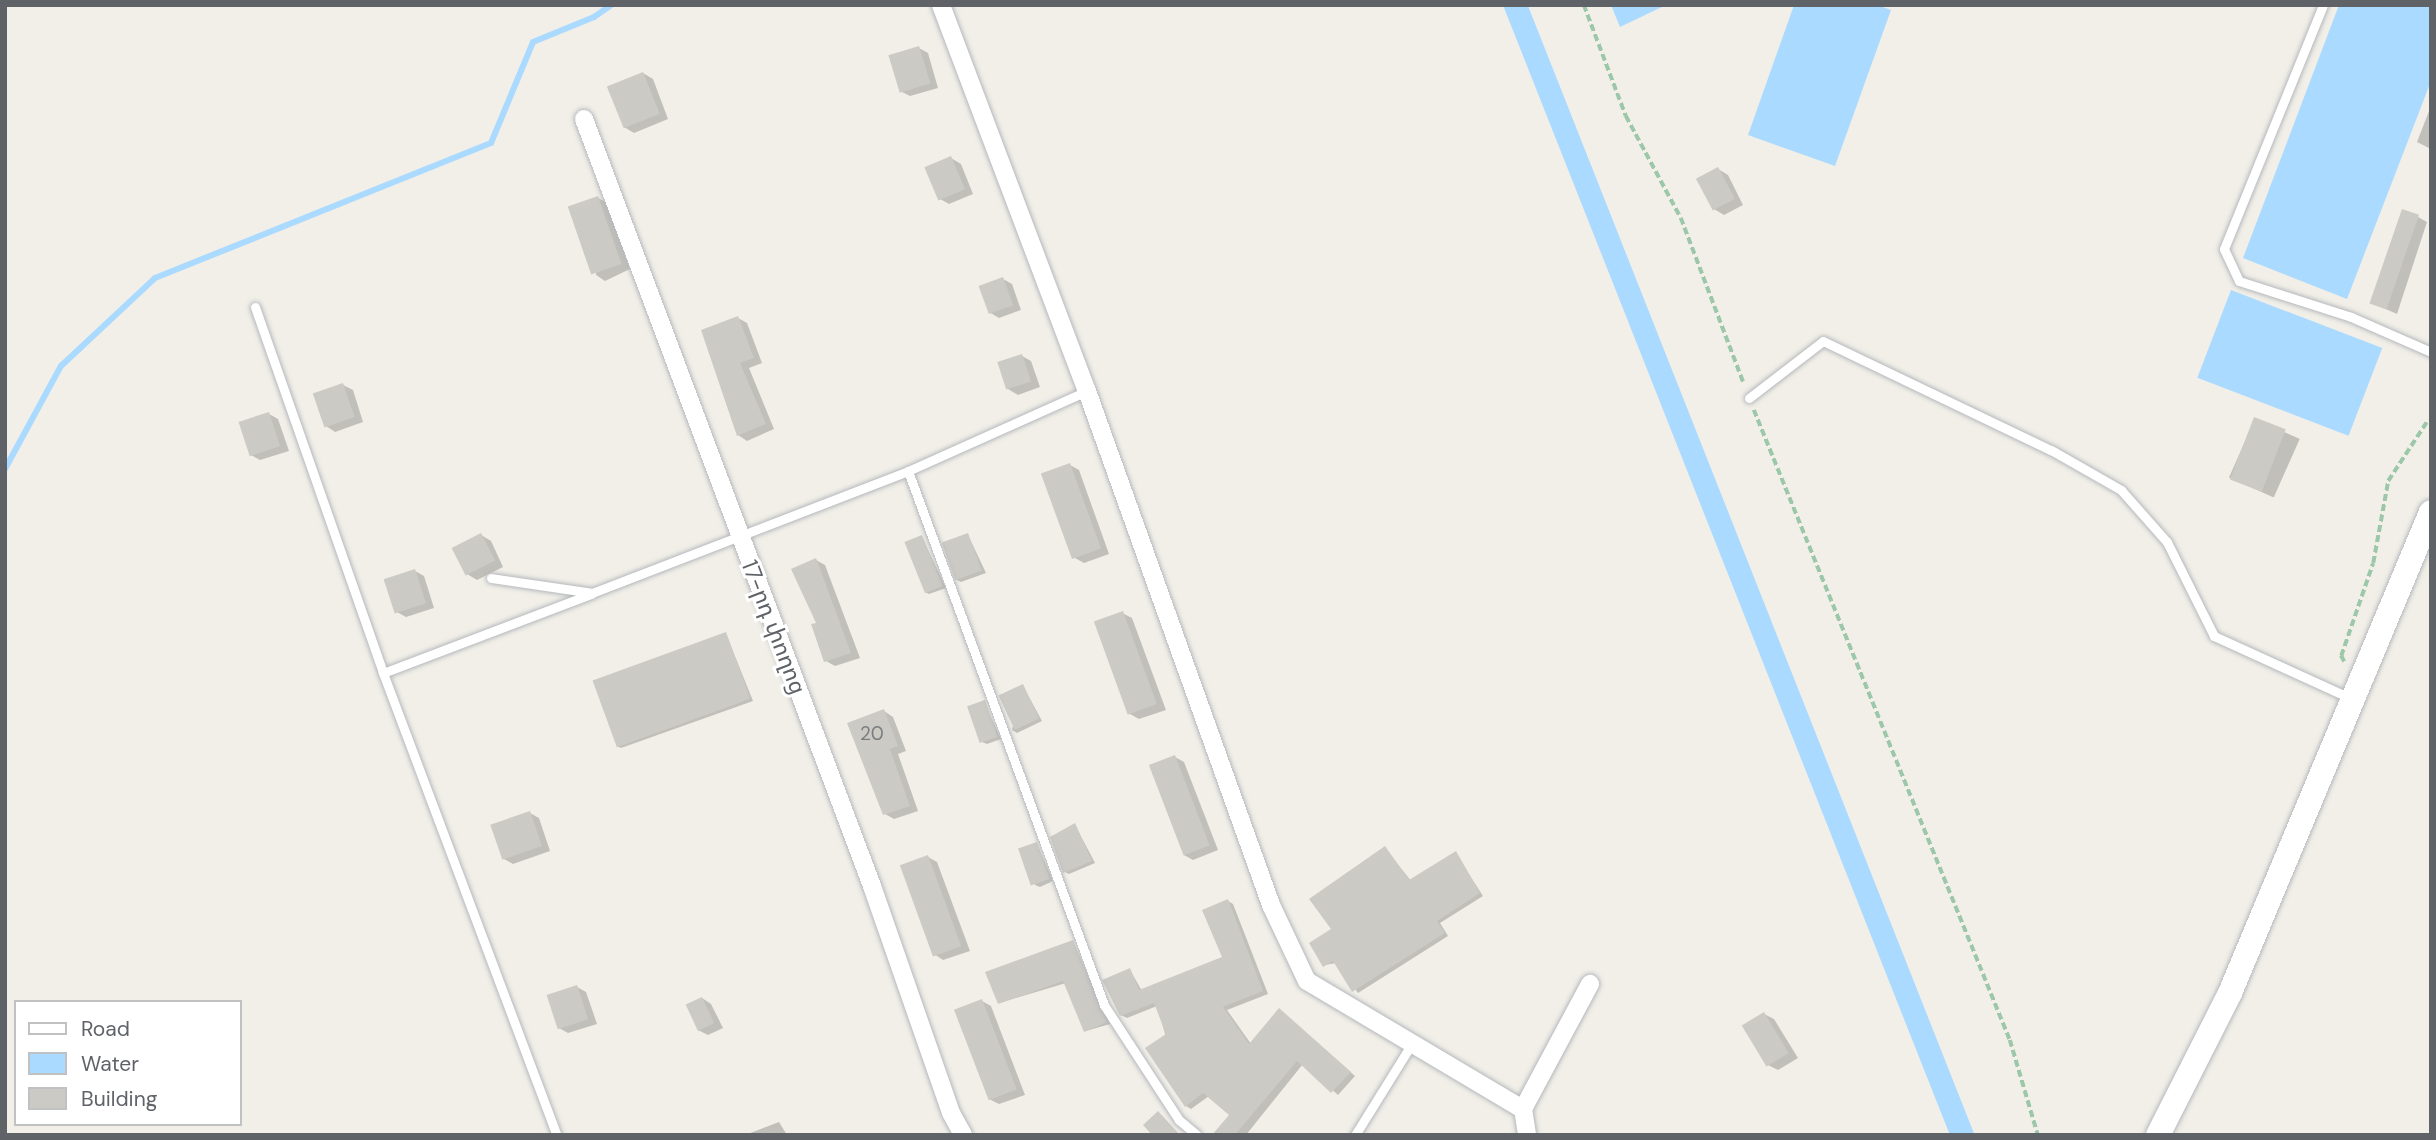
<!DOCTYPE html>
<meta charset="utf-8">
<style>
body{margin:0}
#map{position:relative;width:2436px;height:1140px;overflow:hidden;background:#f1efe8;font-family:"DM Sans","Noto Sans Armenian",sans-serif}
div>[style]{position:absolute}
[style*='--x']{left:calc(var(--x)*1px);top:calc(var(--y)*1px);width:calc(var(--w)*1px);rotate:calc(var(--a)*1deg)}
.water>*{inset:0;background:#aadaff;transform-origin:0 0}
.shadow>*{inset:0;background:#0003;transform-origin:0 0}
.stream>*{height:6px;margin:-3px;padding:0 3px;transform-origin:3px;border-radius:3px;background:#aadaff}
.canal>*{height:23px;margin:-11.5px;padding:0 11.5px;transform-origin:11.5px;border-radius:11.5px;background:#aadaff}
.building>*{inset:0;background:#cccac5;transform-origin:0 0}
.path>*{height:3.5px;margin-top:-1.75px;transform-origin:0;background:repeating-linear-gradient(90deg,#9cc7a9 0 7px,transparent 0 10.5px)}
.roads{filter:drop-shadow(0 0 2px #b5b8bc) drop-shadow(0 0 2px #b5b8bc)}
.service>*{height:9px;margin:-4.5px;padding:0 4.5px;transform-origin:4.5px;border-radius:4.5px;background:#fff}
.minor>*{height:18px;margin:-9px;padding:0 9px;transform-origin:9px;border-radius:9px;background:#fff}
.secondary>*{height:24px;margin:-12px;padding:0 12px;transform-origin:12px;border-radius:12px;background:#fff}
span{translate:-50% -50%;white-space:nowrap;text-align:center;line-height:1.15;-webkit-text-stroke:6px #fff;paint-order:stroke}
.number-label{font-size:19px;color:#7a7d7f}
.number-label span{-webkit-text-stroke-width:0}
.street-label{font-size:23px;color:#5f6368}
.frame{position:absolute;inset:0;border:7px solid #5f6368;pointer-events:none}
.legend{position:absolute;left:14px;top:1000px;width:228px;height:126px;box-sizing:border-box;background:#fff;border:2px solid #bfc1c3;margin:0;padding:9px 12px;list-style:none;font-size:21px;color:#5f6368}
.legend li{display:flex;align-items:center;gap:14px;height:35px}
.legend b{width:35px;border:2px solid #bfc1c3}
</style>
<div id="map">
<div class="water">
<i style="clip-path:polygon(1611px 5px,1666px 5px,1620px 27px)"></i>
<i style="clip-path:polygon(1794px 5px,1877px 5px,1891px 10px,1835px 166px,1748px 135px)"></i>
<i style="clip-path:polygon(2339px 5px,2431px 5px,2431px 81px,2347px 299px,2243px 258px)"></i>
<i style="left:2231px;top:290px;width:162px;height:94px;rotate:21deg"></i>
</div>
<div class="shadow">
<i style="clip-path:polygon(919px 48px,928px 53px,938px 88px,910px 96px,900px 91px)"></i>
<i style="clip-path:polygon(643px 73px,653px 79px,668px 119px,634px 133px,624px 127px)"></i>
<i style="clip-path:polygon(2431px 106px,2431px 149px,2417px 142px)"></i>
<i style="clip-path:polygon(951px 158px,961px 164px,973px 194px,949px 204px,940px 199px)"></i>
<i style="clip-path:polygon(1718px 169px,1728px 175px,1743px 205px,1724px 215px,1714px 209px)"></i>
<i style="clip-path:polygon(598px 198px,608px 203px,630px 269px,605px 281px,596px 275px)"></i>
<i style="clip-path:polygon(2418px 217px,2427px 222px,2397px 314px,2372px 303px)"></i>
<i style="clip-path:polygon(1003px 279px,1012px 284px,1021px 310px,999px 318px,989px 312px)"></i>
<i style="clip-path:polygon(738px 318px,747px 323px,762px 363px,749px 368px,774px 429px,747px 441px,738px 435px)"></i>
<i style="clip-path:polygon(1022px 356px,1031px 361px,1040px 387px,1018px 395px,1008px 389px)"></i>
<i style="clip-path:polygon(343px 385px,353px 390px,363px 422px,335px 432px,326px 426px)"></i>
<i style="clip-path:polygon(269px 414px,278px 419px,289px 451px,260px 460px,251px 455px)"></i>
<i style="left:2255px;top:419px;width:49px;height:64px;rotate:24deg"></i>
<i style="clip-path:polygon(1070px 465px,1079px 470px,1109px 554px,1084px 563px,1075px 558px)"></i>
<i style="clip-path:polygon(481px 535px,491px 541px,503px 567px,477px 580px,467px 574px)"></i>
<i style="clip-path:polygon(968px 535px,986px 573px,961px 582px,957px 580px)"></i>
<i style="clip-path:polygon(922px 537px,946px 588px,929px 594px,925px 592px)"></i>
<i style="clip-path:polygon(816px 560px,825px 565px,860px 658px,835px 666px,826px 661px,818px 624px)"></i>
<i style="clip-path:polygon(415px 571px,424px 576px,434px 608px,406px 617px,397px 612px)"></i>
<i style="clip-path:polygon(1122px 613px,1132px 618px,1166px 710px,1139px 719px,1130px 714px)"></i>
<i style="clip-path:polygon(726px 634px,753px 701px,621px 748px,617px 746px)"></i>
<i style="clip-path:polygon(1023px 686px,1042px 721px,1017px 733px,1012px 730px)"></i>
<i style="clip-path:polygon(984px 702px,1001px 739px,987px 744px,982px 742px)"></i>
<i style="clip-path:polygon(884px 711px,893px 717px,906px 751px,898px 754px,918px 811px,894px 819px,885px 814px)"></i>
<i style="clip-path:polygon(1175px 757px,1184px 762px,1218px 850px,1193px 860px,1184px 855px)"></i>
<i style="clip-path:polygon(530px 813px,539px 818px,550px 851px,513px 864px,504px 859px)"></i>
<i style="clip-path:polygon(1075px 825px,1095px 863px,1069px 874px,1065px 872px)"></i>
<i style="clip-path:polygon(1037px 844px,1053px 881px,1040px 887px,1035px 885px)"></i>
<i style="clip-path:polygon(1385px 848px,1411px 881px,1456px 854px,1483px 896px,1440px 923px,1448px 936px,1358px 993px,1336px 963px,1325px 965px,1333px 930px)"></i>
<i style="clip-path:polygon(928px 857px,937px 862px,970px 951px,943px 960px,934px 954px)"></i>
<i style="clip-path:polygon(1228px 901px,1233px 904px,1268px 994px,1227px 1010px,1251px 1044px,1280px 1010px,1355px 1076px,1338px 1095px,1303px 1064px,1246px 1135px,1218px 1135px,1231px 1115px,1209px 1096px,1191px 1109px,1186px 1106px,1157px 1006px,1127px 1018px,1121px 1015px,1130px 970px,1142px 991px,1224px 958px)"></i>
<i style="clip-path:polygon(1073px 942px,1110px 1024px,1086px 1031px,1066px 983px,999px 1003px)"></i>
<i style="clip-path:polygon(577px 987px,586px 992px,597px 1024px,568px 1033px,559px 1028px)"></i>
<i style="clip-path:polygon(702px 998px,711px 1004px,723px 1028px,708px 1035px,698px 1030px)"></i>
<i style="clip-path:polygon(982px 1001px,991px 1006px,1025px 1095px,999px 1104px,989px 1099px)"></i>
<i style="clip-path:polygon(1764px 1014px,1774px 1019px,1798px 1058px,1778px 1070px,1768px 1065px)"></i>
<i style="clip-path:polygon(779px 1122px,787px 1135px,745px 1135px)"></i>
</div>
<div class="stream">
<i style="--x:5;--y:469;--w:117;--a:-61.5"></i>
<i style="--x:61;--y:366;--w:129;--a:-43.1"></i>
<i style="--x:155;--y:278;--w:362;--a:-21.9"></i>
<i style="--x:491;--y:143;--w:109;--a:-67.4"></i>
<i style="--x:533;--y:42;--w:66;--a:-22.3"></i>
<i style="--x:594;--y:17;--w:21;--a:-35"></i>
</div>
<div class="canal">
<i style="--x:1515;--y:5;--w:1215;--a:68.42"></i>
</div>
<div class="building">
<i style="left:919px;top:46px;width:39px;height:32px;rotate:73deg"></i>
<i style="left:643px;top:72px;width:45px;height:39px;rotate:68deg"></i>
<i style="left:951px;top:156px;width:36px;height:29px;rotate:67deg"></i>
<i style="left:1718px;top:167px;width:36px;height:25px;rotate:62deg"></i>
<i style="left:598px;top:196px;width:72px;height:32px;rotate:71deg"></i>
<i style="left:2402px;top:209px;width:18px;height:100px;rotate:19deg"></i>
<i style="left:1003px;top:277px;width:30px;height:26px;rotate:70deg"></i>
<i style="clip-path:polygon(738px 316px,754px 358px,740px 363px,766px 424px,737px 436px,701px 330px)"></i>
<i style="left:1022px;top:354px;width:29px;height:26px;rotate:72deg"></i>
<i style="left:343px;top:383px;width:36px;height:32px;rotate:71deg"></i>
<i style="left:269px;top:412px;width:36px;height:32px;rotate:72deg"></i>
<i style="left:2254px;top:417px;width:34px;height:67px;rotate:21deg"></i>
<i style="left:1070px;top:463px;width:91px;height:31px;rotate:70deg"></i>
<i style="left:481px;top:533px;width:31px;height:33px;rotate:63deg"></i>
<i style="left:968px;top:533px;width:40px;height:28px;rotate:70deg"></i>
<i style="left:922px;top:535px;width:55px;height:19px;rotate:68deg"></i>
<i style="clip-path:polygon(816px 558px,851px 653px,824px 662px,811px 624px,816px 623px,791px 569px)"></i>
<i style="left:415px;top:569px;width:36px;height:33px;rotate:72deg"></i>
<i style="left:1123px;top:611px;width:99px;height:31px;rotate:70deg"></i>
<i style="left:726px;top:632px;width:71px;height:142px;rotate:70deg"></i>
<i style="left:1023px;top:684px;width:38px;height:27px;rotate:65deg"></i>
<i style="left:985px;top:700px;width:39px;height:19px;rotate:71deg"></i>
<i style="clip-path:polygon(884px 709px,898px 746px,890px 749px,910px 806px,883px 815px,847px 723px)"></i>
<i style="left:1175px;top:755px;width:97px;height:28px;rotate:69deg"></i>
<i style="left:530px;top:811px;width:37px;height:42px;rotate:71deg"></i>
<i style="clip-path:polygon(1075px 823px,1092px 861px,1063px 873px,1050px 837px)"></i>
<i style="left:1037px;top:842px;width:39px;height:20px;rotate:71deg"></i>
<i style="clip-path:polygon(1385px 846px,1409px 880px,1456px 851px,1480px 893px,1437px 921px,1445px 933px,1352px 992px,1333px 961px,1323px 967px,1309px 943px,1331px 929px,1309px 899px)"></i>
<i style="left:928px;top:855px;width:97px;height:30px;rotate:70deg"></i>
<i style="clip-path:polygon(1228px 899px,1263px 991px,1223px 1007px,1249px 1044px,1279px 1008px,1351px 1072px,1331px 1093px,1297px 1061px,1235px 1135px,1212px 1135px,1229px 1115px,1203px 1093px,1185px 1107px,1145px 1048px,1166px 1034px,1154px 1003px,1120px 1016px,1102px 980px,1130px 968px,1139px 990px,1222px 957px,1202px 910px)"></i>
<i style="clip-path:polygon(1073px 940px,1107px 1022px,1084px 1032px,1063px 981px,998px 1004px,985px 972px)"></i>
<i style="left:577px;top:985px;width:36px;height:32px;rotate:72deg"></i>
<i style="left:702px;top:997px;width:29px;height:18px;rotate:65deg"></i>
<i style="left:982px;top:999px;width:97px;height:30px;rotate:69deg"></i>
<i style="left:1764px;top:1012px;width:48px;height:26px;rotate:59deg"></i>
<i style="clip-path:polygon(1158px 1111px,1180px 1135px,1152px 1135px,1143px 1125px)"></i>
</div>
<div class="path">
<i style="--x:1584;--y:5;--w:119;--a:69.3"></i>
<i style="--x:1626;--y:116;--w:116;--a:61.7"></i>
<i style="--x:1681;--y:218;--w:178;--a:69.2"></i>
<i style="--x:1754;--y:410;--w:680;--a:67.89"></i>
<i style="--x:2010;--y:1040;--w:99;--a:73.6"></i>
<i style="--x:2344;--y:662;--w:7;--a:-117"></i>
<i style="--x:2341;--y:656;--w:98;--a:-71"></i>
<i style="--x:2373;--y:563;--w:83;--a:-79.6"></i>
<i style="--x:2388;--y:481;--w:73;--a:-56.7"></i>
</div>
<div class="roads">
<div class="service">
<i style="--x:2323;--y:5;--w:263;--a:112.1"></i>
<i style="--x:2224;--y:249;--w:35;--a:65"></i>
<i style="--x:2239;--y:281;--w:118;--a:17.8"></i>
<i style="--x:2351;--y:317;--w:87;--a:23.6"></i>
<i style="--x:255;--y:307;--w:388;--a:70.7"></i>
<i style="--x:383;--y:673;--w:494;--a:69.4"></i>
<i style="--x:1749;--y:398;--w:93;--a:-37.6"></i>
<i style="--x:1823;--y:341;--w:253;--a:25.6"></i>
<i style="--x:2051;--y:450;--w:81;--a:29.7"></i>
<i style="--x:2121;--y:490;--w:69;--a:48.5"></i>
<i style="--x:2167;--y:542;--w:105;--a:63.4"></i>
<i style="--x:2214;--y:636;--w:152;--a:24.5"></i>
<i style="--x:908;--y:471;--w:569;--a:69.84"></i>
<i style="--x:1104;--y:1005;--w:137;--a:56.9"></i>
<i style="--x:1179;--y:1120;--w:23;--a:40"></i>
<i style="--x:491;--y:578;--w:102;--a:8.4"></i>
<i style="--x:592;--y:593;--w:339;--a:-21.1"></i>
<i style="--x:908;--y:471;--w:196;--a:-24.1"></i>
<i style="--x:383;--y:673;--w:222;--a:-20.8"></i>
<i style="--x:1355;--y:1135;--w:106;--a:-58.1"></i>
</div>
<div class="minor">
<i style="--x:941;--y:5;--w:413;--a:69.3"></i>
<i style="--x:1087;--y:391;--w:546;--a:70.3"></i>
<i style="--x:1271;--y:905;--w:84;--a:64.7"></i>
<i style="--x:1307;--y:981;--w:251;--a:30.7"></i>
<i style="--x:584;--y:119;--w:819;--a:69.42"></i>
<i style="--x:872;--y:886;--w:240;--a:70.8"></i>
<i style="--x:951;--y:1113;--w:25;--a:61"></i>
<i style="--x:1523;--y:1109;--w:142;--a:-61.8"></i>
<i style="--x:1523;--y:1109;--w:26;--a:81"></i>
</div>
<div class="secondary">
<i style="--x:2158;--y:1135;--w:159;--a:-63.1"></i>
<i style="--x:2230;--y:993;--w:521;--a:-67.32"></i>
</div>
</div>
<div class="number-label">
<span style="left:872px;top:734px">20</span>
</div>
<div class="street-label">
<span style="left:774px;top:627px;rotate:69deg">17-րդ փողոց</span>
</div>
<div class="frame"></div>
<ul class="legend">
<li><b style="height:9px;background:#fff"></b>Road</li>
<li><b style="height:19px;background:#aadaff"></b>Water</li>
<li><b style="height:19px;background:#cccac5"></b>Building</li>
</ul>
</div>
